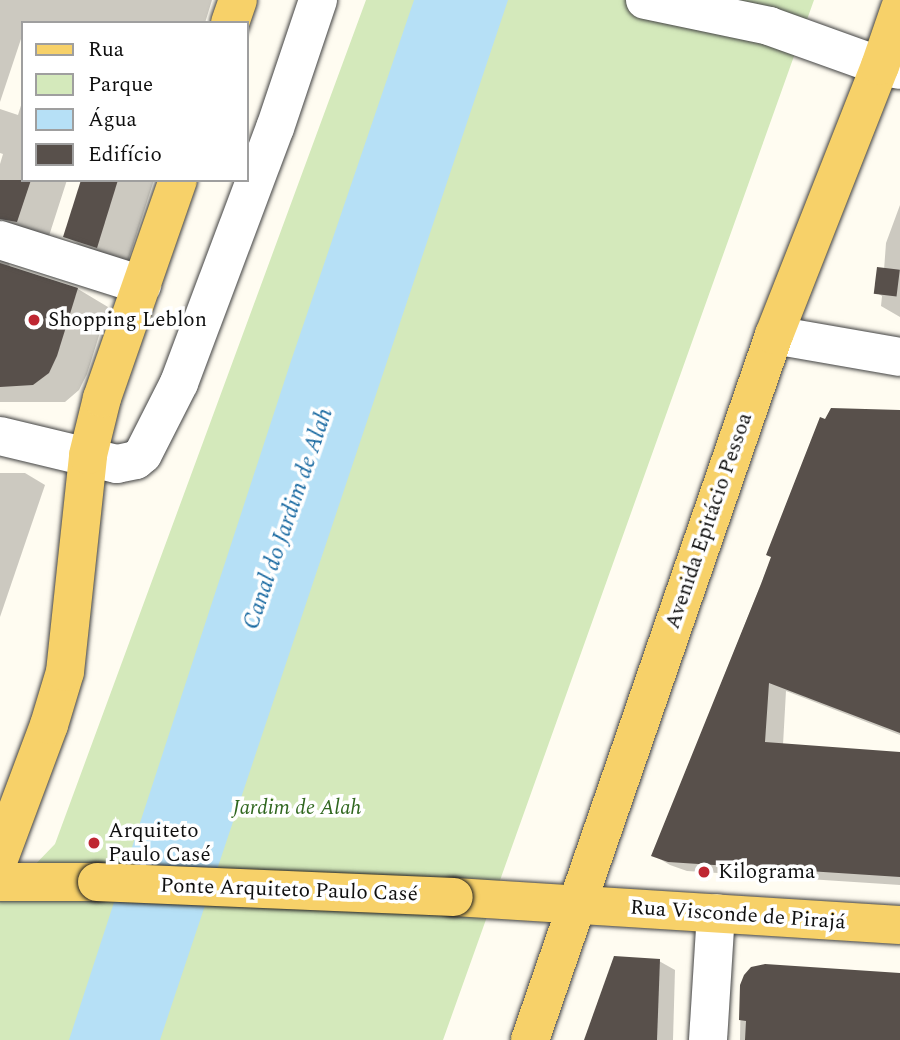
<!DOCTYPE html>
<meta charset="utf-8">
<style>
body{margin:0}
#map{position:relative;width:900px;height:1040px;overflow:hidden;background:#fffcf1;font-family:Spectral,serif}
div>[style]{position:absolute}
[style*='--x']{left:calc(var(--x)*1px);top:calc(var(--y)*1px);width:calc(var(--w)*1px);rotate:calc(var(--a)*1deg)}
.green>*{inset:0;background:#d4e9bb}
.water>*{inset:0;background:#b6e0f6}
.shadow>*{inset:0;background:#0003}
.building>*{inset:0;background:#58504b;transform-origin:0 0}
.roads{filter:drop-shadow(0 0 2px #424242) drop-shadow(0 0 2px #424242)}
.minor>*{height:38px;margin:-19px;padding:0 19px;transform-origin:19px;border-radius:19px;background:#fff}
.major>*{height:38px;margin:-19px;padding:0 19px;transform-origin:19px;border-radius:19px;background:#f7d169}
.bridges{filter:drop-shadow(0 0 2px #202020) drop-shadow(0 0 2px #202020)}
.major-bridge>*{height:38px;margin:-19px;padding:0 19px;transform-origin:19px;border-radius:19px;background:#f7d169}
.dots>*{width:19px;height:19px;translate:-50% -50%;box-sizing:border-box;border:4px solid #fff;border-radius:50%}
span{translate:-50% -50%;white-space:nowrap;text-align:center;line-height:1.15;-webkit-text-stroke:7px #fff;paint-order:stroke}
.poi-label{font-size:21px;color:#0f0f0f}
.left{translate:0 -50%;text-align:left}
.street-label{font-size:21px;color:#0f0f0f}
.park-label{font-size:21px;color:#30671f;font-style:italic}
.water-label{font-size:23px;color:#1869a1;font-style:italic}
.legend{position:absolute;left:21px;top:21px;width:228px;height:161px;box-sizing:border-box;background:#fff;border:2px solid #9f9f9f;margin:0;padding:9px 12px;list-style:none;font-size:21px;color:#0f0f0f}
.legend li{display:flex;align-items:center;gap:14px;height:35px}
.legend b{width:35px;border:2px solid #9f9f9f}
</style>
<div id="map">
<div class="green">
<i style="clip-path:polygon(366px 0,814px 0,443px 1040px,0 1040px,0 901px,55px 844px)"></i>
</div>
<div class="water">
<i style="clip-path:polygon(414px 0,508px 0,160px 1040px,69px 1040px,291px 361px)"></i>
</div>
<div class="shadow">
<i style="clip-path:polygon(0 0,212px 0,205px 23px,23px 23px,23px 33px,0 102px)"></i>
<i style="clip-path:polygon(23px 99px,23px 180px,67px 180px,48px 239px,10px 251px,9px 264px,11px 268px,78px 289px,108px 307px,87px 374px,79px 390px,65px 402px,0 402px,0 164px,3px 154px,0 153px,0 109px,18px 115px)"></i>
<i style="clip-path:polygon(83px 180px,154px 180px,127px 264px,95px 254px,65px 236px)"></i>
<i style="clip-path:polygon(900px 205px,900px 317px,881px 306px,882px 296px,877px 293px,884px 270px,886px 243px)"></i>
<i style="clip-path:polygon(900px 413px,900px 735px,786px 691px,783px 745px,900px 754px,900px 885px,687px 871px,670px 865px,653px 855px,826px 421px)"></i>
<i style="clip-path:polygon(0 473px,25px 473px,45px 485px,0 617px)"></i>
<i style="clip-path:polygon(659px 961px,675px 970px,673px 1040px,585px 1040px)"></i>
<i style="clip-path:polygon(900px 977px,900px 1040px,740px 1040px,741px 986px)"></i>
</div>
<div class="building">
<i style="clip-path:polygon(0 180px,31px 180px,17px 222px,0 219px)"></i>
<i style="clip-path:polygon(81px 180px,118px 180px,97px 248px,63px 237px)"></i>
<i style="clip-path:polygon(0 263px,78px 288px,57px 356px,49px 373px,33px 385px,0 387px)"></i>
<i style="left:877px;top:267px;width:23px;height:27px;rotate:7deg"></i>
<i style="clip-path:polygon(831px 408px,900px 410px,900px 733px,769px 683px,765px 742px,900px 752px,900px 877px,668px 862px,651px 856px,761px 584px,771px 557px,766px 555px,820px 417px,825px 419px)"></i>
<i style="clip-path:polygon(614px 956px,660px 959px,657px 1040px,584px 1040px)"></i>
<i style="clip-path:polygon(765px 964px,900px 973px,900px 1040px,745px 1040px,746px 1021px,739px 1020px,740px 985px,744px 975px,751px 967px)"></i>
</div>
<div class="roads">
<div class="minor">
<i style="--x:645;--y:0;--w:127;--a:11.8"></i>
<i style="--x:769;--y:26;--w:118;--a:19.8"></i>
<i style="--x:880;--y:66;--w:20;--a:11"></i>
<i style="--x:0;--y:240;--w:149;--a:17.6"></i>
<i style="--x:774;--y:335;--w:128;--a:9.9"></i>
<i style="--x:0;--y:436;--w:120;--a:13.5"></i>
<i style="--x:117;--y:464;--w:19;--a:-12"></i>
<i style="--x:136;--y:460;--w:9;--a:-41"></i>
<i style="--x:143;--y:454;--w:80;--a:-63.1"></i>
<i style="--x:179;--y:383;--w:272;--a:-69.4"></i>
<i style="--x:275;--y:128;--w:135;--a:-71.4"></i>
<i style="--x:708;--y:1040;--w:127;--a:-86.4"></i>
</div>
<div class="major">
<i style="--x:230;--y:23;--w:24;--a:-71"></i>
<i style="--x:0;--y:856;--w:140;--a:-69.5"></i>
<i style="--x:49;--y:725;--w:55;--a:-73.2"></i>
<i style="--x:65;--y:672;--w:218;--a:-83.9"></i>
<i style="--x:88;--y:455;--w:59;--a:-76.2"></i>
<i style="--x:102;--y:398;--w:231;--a:-70.8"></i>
<i style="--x:0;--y:882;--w:97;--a:0"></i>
<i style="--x:454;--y:897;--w:447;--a:3.6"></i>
<i style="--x:530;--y:1040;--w:746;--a:-70.91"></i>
<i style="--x:774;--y:335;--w:289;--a:-68.5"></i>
<i style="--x:880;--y:66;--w:61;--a:-71"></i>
</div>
</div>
<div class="bridges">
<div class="major-bridge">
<i style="--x:97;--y:882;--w:357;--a:2.4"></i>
</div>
</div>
<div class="dots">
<i style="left:34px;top:320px;background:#bf2732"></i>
<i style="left:94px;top:843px;background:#bf2732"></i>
<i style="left:704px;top:872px;background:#bf2732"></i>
</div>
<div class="poi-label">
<span class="left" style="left:48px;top:320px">Shopping Leblon</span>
<span class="left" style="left:108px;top:843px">Arquiteto<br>Paulo Casé</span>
<span class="left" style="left:718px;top:872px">Kilograma</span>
</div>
<div class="street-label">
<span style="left:709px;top:521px;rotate:-71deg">Avenida Epitácio Pessoa</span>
<span style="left:289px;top:890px;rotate:2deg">Ponte Arquiteto Paulo Casé</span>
<span style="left:738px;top:915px;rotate:4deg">Rua Visconde de Pirajá</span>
</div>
<div class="park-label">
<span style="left:297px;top:808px">Jardim de Alah</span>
</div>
<div class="water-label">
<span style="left:289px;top:519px;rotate:-71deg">Canal do Jardim de Alah</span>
</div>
<ul class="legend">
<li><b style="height:9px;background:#f7d169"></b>Rua</li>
<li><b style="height:19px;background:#d4e9bb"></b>Parque</li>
<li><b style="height:19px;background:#b6e0f6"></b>Água</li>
<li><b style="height:19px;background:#58504b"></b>Edifício</li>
</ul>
</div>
